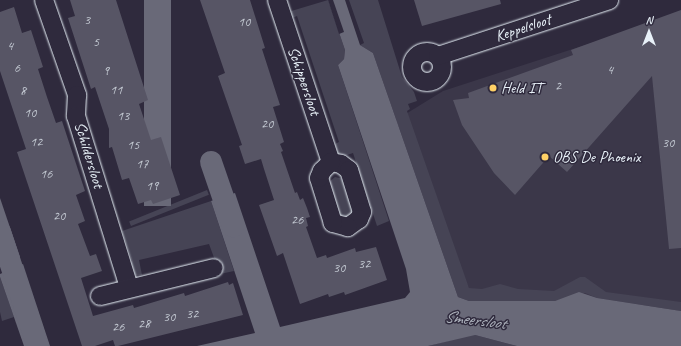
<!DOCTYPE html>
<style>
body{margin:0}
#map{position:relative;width:681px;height:346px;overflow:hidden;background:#2f2a3d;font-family:Caveat,sans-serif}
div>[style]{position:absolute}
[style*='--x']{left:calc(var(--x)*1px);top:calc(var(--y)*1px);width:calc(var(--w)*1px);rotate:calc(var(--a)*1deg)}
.built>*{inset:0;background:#3b3749}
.green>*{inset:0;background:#464455;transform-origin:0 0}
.water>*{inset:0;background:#696978;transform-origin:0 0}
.pier>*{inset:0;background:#2f2a3d}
.canal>*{height:22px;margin:-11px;padding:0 11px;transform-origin:11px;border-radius:11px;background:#696978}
.building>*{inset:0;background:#575565}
.roads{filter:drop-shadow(0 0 1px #e8f1f8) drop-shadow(0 0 1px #e8f1f8)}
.minor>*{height:18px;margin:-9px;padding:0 9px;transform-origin:9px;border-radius:9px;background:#2f2a3d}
.minor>.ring{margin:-9px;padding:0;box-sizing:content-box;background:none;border:18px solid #2f2a3d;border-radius:50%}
.dots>*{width:11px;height:11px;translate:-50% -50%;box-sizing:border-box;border:2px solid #2f2a3d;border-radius:50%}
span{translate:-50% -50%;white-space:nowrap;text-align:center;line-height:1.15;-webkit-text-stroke:3px #2f2a3d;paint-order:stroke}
.number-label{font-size:14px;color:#c4cad3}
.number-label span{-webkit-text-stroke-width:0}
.street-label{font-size:16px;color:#e8f1f8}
.poi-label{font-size:16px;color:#e8f1f8}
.left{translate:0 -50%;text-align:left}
.water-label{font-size:17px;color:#afb4be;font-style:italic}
.north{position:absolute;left:629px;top:12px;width:40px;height:40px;-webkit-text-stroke:3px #2f2a3d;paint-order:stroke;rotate:0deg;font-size:11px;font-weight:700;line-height:16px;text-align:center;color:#e8f1f8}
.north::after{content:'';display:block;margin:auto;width:14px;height:18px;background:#e8f1f8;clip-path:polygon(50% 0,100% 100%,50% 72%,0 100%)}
</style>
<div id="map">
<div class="built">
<i style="clip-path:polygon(681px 14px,681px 311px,651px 305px,474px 300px,396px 120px,443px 91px)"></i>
</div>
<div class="green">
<i style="clip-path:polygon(328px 0,345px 50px,344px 59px,338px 65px,389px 221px,377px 226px,353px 153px,344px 156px,337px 154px,333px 145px,339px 142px,297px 16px,292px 18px,288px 12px)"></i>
<i style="clip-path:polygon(349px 0,378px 0,402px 77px,414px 92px,417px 101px,408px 104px,410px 109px,407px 111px,469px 288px,482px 289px,500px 284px,518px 289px,554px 291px,580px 277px,585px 277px,606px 292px,681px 302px,681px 311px,597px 298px,585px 293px,555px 301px,469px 301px,458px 297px,373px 53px,360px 45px,364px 43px)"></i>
<i style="clip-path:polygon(335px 177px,344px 179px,355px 214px,341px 220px,328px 183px)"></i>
<i style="left:207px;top:190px;width:5px;height:84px;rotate:68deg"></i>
<i style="clip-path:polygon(211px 201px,234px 271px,220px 274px,209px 244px,139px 260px,142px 275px,134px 275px,128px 263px,132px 261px,122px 231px)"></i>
<i style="clip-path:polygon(0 277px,14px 317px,2px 321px,0 312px)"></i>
<i style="clip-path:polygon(475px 335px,517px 346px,428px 346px,470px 335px)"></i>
</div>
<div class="water">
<i style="left:144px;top:0;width:27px;height:206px"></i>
<i style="clip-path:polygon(328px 0,345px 0,360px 45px,373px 53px,458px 297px,469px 301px,555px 301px,579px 292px,597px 298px,681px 311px,681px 346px,517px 346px,475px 335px,428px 346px,197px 346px,255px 333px,211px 201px,235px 193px,280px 327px,405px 298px,410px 292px,406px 269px,338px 65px,344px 59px,345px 50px)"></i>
<i style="clip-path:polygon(0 198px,20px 257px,0 264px)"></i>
<i style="clip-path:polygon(23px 264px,50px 346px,24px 346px,0 277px,0 274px)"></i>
</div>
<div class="pier">
<i style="clip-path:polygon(328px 0,333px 0,344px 32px,339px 34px)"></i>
</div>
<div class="canal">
<i style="--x:211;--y:162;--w:68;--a:71"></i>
<i style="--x:0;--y:232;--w:120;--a:71.6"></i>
</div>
<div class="building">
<i style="clip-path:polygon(70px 0,116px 0,148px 100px,139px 104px,151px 140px,161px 137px,180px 195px,153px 204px,151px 200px,138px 204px,129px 178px,122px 180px,112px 147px,109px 148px,109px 129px,95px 87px,91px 89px,68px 18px,75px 16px)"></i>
<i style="clip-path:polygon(200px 0,250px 0,265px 48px,262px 49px,280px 105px,273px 107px,284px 142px,280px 144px,283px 151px,281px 152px,295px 193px,297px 192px,300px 200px,303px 198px,307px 208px,310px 217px,306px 218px,308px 226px,306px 227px,317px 258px,326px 255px,327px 258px,355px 248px,356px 252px,376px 247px,387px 280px,345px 295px,344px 292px,329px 297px,328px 294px,300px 304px,283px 253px,277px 256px,259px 205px,274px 200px,264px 169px,261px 159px,245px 164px,239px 146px,242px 145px,218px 76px,225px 73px)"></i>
<i style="clip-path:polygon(414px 0,500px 0,501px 4px,422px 26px)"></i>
<i style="clip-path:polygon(14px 7px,22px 33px,31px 30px,43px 67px,38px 69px,47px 97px,56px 123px,62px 121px,85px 191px,76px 195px,85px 221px,78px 224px,90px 256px,96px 254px,102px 271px,81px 278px,93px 316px,133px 305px,134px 308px,184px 293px,185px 296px,228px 282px,229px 285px,233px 283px,243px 315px,118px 346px,115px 346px,113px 340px,95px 346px,82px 346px,17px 152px,26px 149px,0 71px,0 12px)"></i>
<i style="clip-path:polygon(681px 10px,681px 248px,669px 249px,652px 76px,567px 172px,549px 156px,515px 195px,494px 173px,462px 125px,453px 100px,469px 98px,468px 93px,573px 55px,571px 50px)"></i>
</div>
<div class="roads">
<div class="minor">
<i style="--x:44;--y:0;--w:101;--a:70.8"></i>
<i style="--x:77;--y:95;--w:21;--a:93"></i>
<i style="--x:76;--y:116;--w:179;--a:72.8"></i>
<i style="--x:277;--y:0;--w:171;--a:71.6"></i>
<i class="ring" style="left:412px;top:52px;width:12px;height:12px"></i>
<i style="--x:438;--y:56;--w:180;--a:-18.1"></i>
<i style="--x:331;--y:162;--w:10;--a:11"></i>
<i style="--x:341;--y:164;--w:10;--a:37"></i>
<i style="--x:349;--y:170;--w:44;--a:72.8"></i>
<i style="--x:362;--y:212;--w:8;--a:113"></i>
<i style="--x:359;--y:219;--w:14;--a:144"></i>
<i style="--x:348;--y:227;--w:16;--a:-165"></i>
<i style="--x:333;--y:223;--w:47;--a:-107.3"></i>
<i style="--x:319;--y:178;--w:8;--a:-67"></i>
<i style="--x:322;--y:171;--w:13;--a:-45"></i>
<i style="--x:100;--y:296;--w:117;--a:-13.8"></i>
</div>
</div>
<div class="dots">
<i style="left:493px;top:88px;background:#ffd166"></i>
<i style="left:545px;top:157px;background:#ffd166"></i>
</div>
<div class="number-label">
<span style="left:87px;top:20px">3</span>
<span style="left:244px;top:22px">10</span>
<span style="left:96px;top:42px">5</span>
<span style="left:10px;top:46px">4</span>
<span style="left:17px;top:68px">6</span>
<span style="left:610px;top:70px">4</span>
<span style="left:106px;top:71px">9</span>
<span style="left:558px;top:86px">2</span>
<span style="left:116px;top:90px">11</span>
<span style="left:23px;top:91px">8</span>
<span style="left:30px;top:113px">10</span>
<span style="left:123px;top:116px">13</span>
<span style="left:267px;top:124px">20</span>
<span style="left:36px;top:142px">12</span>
<span style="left:668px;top:143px">30</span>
<span style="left:133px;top:145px">15</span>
<span style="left:142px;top:164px">17</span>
<span style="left:46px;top:174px">16</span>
<span style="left:152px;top:186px">19</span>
<span style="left:59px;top:216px">20</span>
<span style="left:297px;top:220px">26</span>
<span style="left:364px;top:264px">32</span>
<span style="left:339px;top:268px">30</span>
<span style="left:192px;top:314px">32</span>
<span style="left:169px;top:317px">30</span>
<span style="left:144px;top:324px">28</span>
<span style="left:118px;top:327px">26</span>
</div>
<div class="street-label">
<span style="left:523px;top:28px;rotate:-18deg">Keppelsloot</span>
<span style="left:304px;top:81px;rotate:71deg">Schippersloot</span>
<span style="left:89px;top:155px;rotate:73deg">Schildersloot</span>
</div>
<div class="poi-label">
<span class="left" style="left:501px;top:88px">Held IT</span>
<span class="left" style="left:553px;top:157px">OBS De Phoenix</span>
</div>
<div class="water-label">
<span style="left:475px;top:320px;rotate:7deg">Smeersloot</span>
</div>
<div class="north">N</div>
</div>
